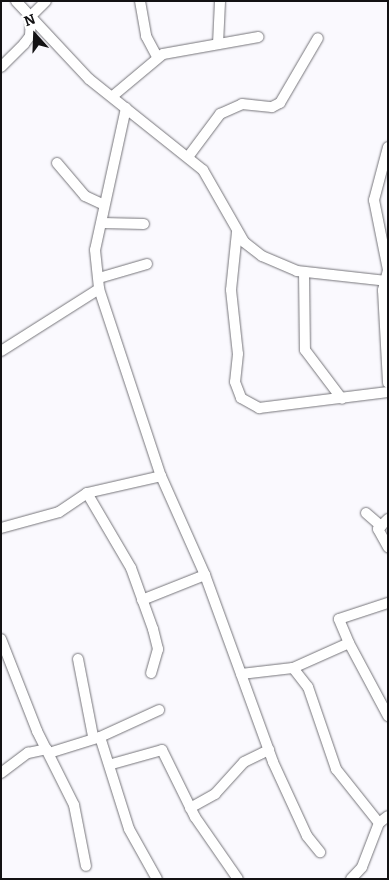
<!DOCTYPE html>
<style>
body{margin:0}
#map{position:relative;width:389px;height:880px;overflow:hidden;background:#faf9fe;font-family:Bitter,serif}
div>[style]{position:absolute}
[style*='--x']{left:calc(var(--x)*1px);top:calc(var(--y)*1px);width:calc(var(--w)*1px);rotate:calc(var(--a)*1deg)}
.roads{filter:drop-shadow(0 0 1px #76757a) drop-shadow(0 0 1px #76757a)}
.minor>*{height:10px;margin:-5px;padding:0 5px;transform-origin:5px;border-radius:5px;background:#fff}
span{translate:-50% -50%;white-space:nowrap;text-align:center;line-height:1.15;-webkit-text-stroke:4px #fff;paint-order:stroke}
.frame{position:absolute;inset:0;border:2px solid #131214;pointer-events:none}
.north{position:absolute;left:10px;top:10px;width:50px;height:50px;-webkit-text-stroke:4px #fff;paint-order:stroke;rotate:340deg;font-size:14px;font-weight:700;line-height:20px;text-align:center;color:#131214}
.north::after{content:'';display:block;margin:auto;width:18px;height:22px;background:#131214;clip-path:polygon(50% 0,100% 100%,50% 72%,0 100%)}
</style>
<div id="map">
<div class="roads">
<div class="minor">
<i style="--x:16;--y:1;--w:107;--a:46.9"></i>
<i style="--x:89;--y:79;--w:146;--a:38.6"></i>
<i style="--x:203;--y:170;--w:83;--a:60.3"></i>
<i style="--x:244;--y:242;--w:23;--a:38"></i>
<i style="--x:262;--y:256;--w:38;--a:23"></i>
<i style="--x:297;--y:271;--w:92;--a:6.3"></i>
<i style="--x:140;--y:1;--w:36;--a:80"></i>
<i style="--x:146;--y:36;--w:24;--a:62"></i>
<i style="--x:218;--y:44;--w:43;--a:-87.3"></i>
<i style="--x:1;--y:67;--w:33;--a:-45"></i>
<i style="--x:24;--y:44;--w:10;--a:-53"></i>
<i style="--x:30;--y:36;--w:20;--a:-87"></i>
<i style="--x:31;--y:16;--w:21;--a:-45"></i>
<i style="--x:114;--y:95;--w:64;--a:-39.9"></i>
<i style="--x:163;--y:54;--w:97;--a:-10.1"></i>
<i style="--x:126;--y:108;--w:145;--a:102.3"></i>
<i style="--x:95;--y:250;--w:39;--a:84"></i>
<i style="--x:99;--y:289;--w:197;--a:71.7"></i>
<i style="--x:161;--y:476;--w:108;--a:66"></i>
<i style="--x:205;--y:575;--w:199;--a:70"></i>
<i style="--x:273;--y:762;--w:81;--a:65.3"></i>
<i style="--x:307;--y:836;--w:21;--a:51"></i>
<i style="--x:388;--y:147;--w:55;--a:104.8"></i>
<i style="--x:374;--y:200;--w:71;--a:78.7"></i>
<i style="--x:388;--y:270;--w:21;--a:104"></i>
<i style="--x:383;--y:290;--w:93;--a:86.9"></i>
<i style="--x:188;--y:157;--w:54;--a:-53.3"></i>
<i style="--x:220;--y:114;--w:24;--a:-24"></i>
<i style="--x:242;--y:104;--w:30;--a:6"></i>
<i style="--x:272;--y:107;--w:9;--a:-27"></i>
<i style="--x:280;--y:103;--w:75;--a:-59.7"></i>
<i style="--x:57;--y:163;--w:43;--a:49.7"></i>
<i style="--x:85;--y:196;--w:19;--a:25"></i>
<i style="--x:103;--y:223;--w:41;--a:1.4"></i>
<i style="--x:237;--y:232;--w:58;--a:95.9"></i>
<i style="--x:231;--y:290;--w:64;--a:83.8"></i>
<i style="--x:238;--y:354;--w:28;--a:96"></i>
<i style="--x:235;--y:382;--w:17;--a:69"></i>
<i style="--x:241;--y:398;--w:21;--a:29"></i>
<i style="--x:259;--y:408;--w:130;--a:-7.1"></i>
<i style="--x:304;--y:272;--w:78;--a:89.3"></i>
<i style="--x:305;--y:350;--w:61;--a:52.9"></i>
<i style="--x:99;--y:278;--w:50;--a:-16.3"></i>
<i style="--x:1;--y:351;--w:116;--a:-32.3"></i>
<i style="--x:87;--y:493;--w:87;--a:59.6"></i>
<i style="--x:131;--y:568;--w:65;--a:70.2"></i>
<i style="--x:153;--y:629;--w:21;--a:76"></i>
<i style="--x:158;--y:649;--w:25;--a:106"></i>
<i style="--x:366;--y:513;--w:20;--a:41"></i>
<i style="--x:388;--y:519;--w:14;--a:135"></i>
<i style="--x:378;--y:529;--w:21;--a:61"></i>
<i style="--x:1;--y:528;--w:60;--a:-15.4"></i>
<i style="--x:59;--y:512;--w:34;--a:-34"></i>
<i style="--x:87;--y:493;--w:76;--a:-12.9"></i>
<i style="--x:142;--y:600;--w:68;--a:-21.6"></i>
<i style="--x:1;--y:639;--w:99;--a:68.6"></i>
<i style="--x:37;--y:731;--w:83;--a:63.4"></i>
<i style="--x:74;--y:805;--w:62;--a:78.9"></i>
<i style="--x:349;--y:643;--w:26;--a:-113"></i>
<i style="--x:339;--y:619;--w:52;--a:-18.1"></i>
<i style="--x:78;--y:659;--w:78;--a:79"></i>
<i style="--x:293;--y:668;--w:24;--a:52"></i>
<i style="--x:308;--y:687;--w:87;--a:71.1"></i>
<i style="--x:336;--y:769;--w:69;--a:51.5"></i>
<i style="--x:241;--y:674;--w:52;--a:-6.6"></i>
<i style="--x:293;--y:668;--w:61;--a:-24.1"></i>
<i style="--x:349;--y:643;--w:83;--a:61.9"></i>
<i style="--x:100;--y:737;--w:65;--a:-24.6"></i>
<i style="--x:49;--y:753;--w:53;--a:-17.4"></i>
<i style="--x:100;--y:737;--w:96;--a:72.5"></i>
<i style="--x:129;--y:829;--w:57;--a:60.8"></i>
<i style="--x:112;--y:764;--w:52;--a:-15.6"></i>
<i style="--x:162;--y:750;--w:75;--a:63.8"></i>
<i style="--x:195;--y:817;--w:75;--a:55.3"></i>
<i style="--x:1;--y:773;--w:34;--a:-37"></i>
<i style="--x:28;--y:753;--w:19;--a:-12"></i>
<i style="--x:190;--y:808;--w:29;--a:-29"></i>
<i style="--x:215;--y:794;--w:43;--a:-47.8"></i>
<i style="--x:244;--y:762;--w:28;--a:-26"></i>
<i style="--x:351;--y:879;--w:16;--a:-47"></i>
<i style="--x:362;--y:867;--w:47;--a:-68.9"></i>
<i style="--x:379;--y:823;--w:11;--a:-38"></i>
</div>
</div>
<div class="frame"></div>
<div class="north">N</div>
</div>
